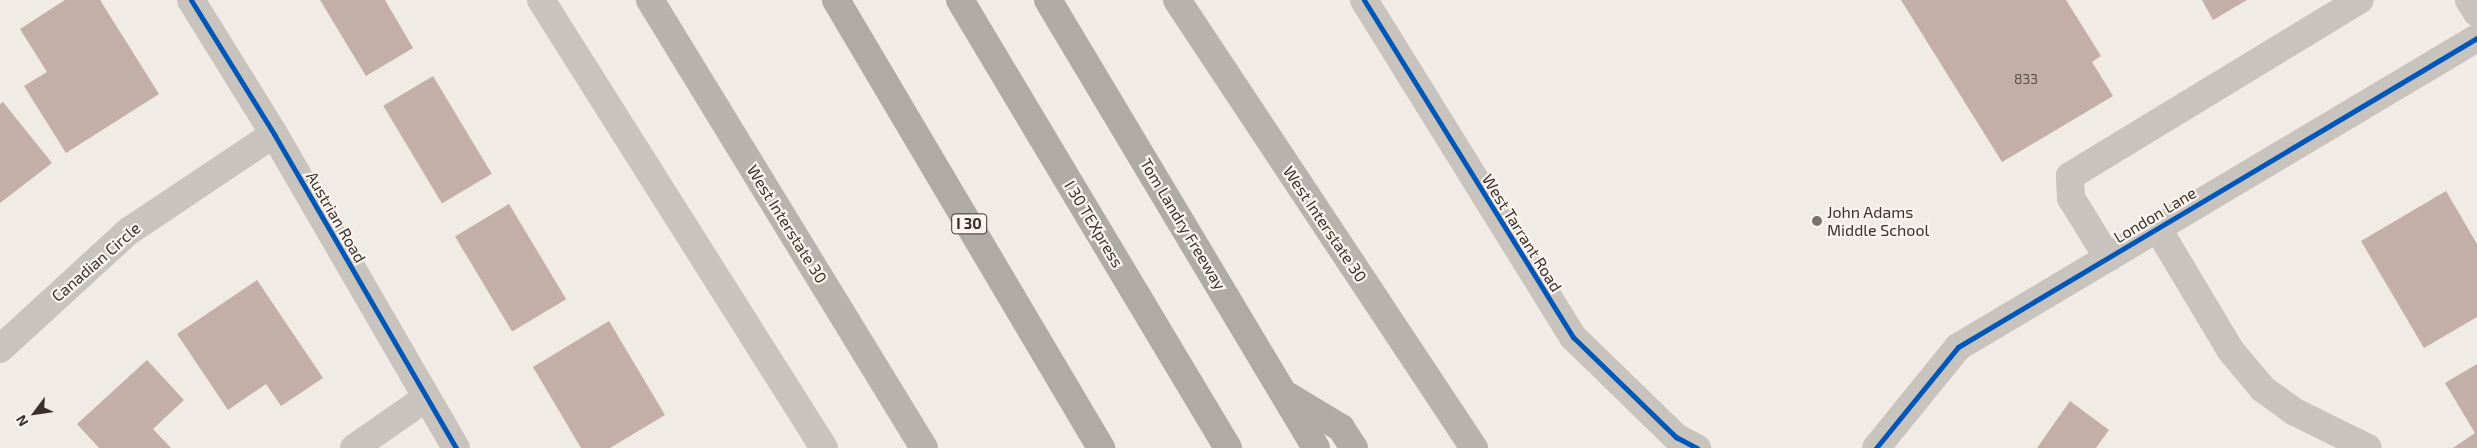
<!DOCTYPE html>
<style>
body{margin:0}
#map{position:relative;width:2477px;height:448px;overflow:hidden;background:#f0ebe5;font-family:"Exo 2",sans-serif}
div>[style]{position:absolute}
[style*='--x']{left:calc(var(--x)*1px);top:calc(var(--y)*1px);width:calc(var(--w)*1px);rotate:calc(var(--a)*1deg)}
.building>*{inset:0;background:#c3afa7;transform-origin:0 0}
.minor>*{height:28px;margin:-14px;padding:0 14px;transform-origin:14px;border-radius:14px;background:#c9c3be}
.major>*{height:28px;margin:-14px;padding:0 14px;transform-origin:14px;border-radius:14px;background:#b8b1ad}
.highway>*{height:28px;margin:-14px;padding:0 14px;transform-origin:14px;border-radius:14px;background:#afaaa4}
.cycleway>*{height:5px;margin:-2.5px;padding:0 2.5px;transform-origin:2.5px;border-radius:2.5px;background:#0057b8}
.dots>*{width:14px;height:14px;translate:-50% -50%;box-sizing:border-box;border:2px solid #fbf5ee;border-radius:50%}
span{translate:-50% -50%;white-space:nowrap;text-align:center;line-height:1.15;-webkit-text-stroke:4.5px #fbf5ee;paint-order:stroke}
.number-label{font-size:14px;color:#5d504a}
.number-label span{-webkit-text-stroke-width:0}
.shield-label span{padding:1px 4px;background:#fbf5ee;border:1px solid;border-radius:4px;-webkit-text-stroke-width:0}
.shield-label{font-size:15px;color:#3b302b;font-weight:700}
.poi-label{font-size:16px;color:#3b302b}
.left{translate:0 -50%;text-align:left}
.street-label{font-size:16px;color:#3b302b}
.north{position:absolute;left:10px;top:388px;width:50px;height:50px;-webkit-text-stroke:4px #fbf5ee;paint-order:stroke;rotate:239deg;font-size:14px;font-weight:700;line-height:20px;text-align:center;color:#3b302b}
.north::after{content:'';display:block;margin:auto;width:18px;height:22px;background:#3b302b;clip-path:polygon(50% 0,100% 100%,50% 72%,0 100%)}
</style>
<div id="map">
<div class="building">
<i style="clip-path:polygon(65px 0,100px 0,159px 94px,66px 153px,24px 86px,47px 72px,20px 29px)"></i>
<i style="clip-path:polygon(320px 0,385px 0,413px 48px,366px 76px)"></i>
<i style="clip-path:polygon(1901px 0,2066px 0,2101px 56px,2092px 62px,2113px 96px,2002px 162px)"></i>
<i style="clip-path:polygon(2202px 0,2247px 0,2213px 20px)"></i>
<i style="left:433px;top:76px;width:114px;height:58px;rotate:59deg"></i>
<i style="clip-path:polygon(3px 102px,52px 163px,0 203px,0 104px)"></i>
<i style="clip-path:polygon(2446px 191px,2477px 244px,2477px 317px,2424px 348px,2361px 241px)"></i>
<i style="left:509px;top:204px;width:111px;height:63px;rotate:59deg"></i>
<i style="clip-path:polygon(257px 280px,323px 378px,281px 406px,266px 384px,228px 410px,177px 334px)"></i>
<i style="clip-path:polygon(609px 321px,665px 415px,610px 448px,581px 448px,533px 367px)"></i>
<i style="clip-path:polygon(147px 360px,184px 400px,153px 429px,171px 448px,99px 448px,77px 424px)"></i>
<i style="clip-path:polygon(2477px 364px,2477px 448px,2453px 448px,2475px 433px,2445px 383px)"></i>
<i style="clip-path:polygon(2070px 401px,2109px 430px,2096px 448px,2037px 448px)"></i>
</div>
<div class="minor">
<i style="--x:191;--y:0;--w:158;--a:58.2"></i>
<i style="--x:274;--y:134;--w:363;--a:59.9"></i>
<i style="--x:541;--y:0;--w:530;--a:57.72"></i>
<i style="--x:1364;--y:0;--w:397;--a:58.2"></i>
<i style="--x:1573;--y:337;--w:144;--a:44.2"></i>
<i style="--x:1676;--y:437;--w:24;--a:28"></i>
<i style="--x:2469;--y:0;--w:15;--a:58"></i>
<i style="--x:2158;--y:229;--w:142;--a:59.1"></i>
<i style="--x:2231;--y:351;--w:50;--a:49.9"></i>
<i style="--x:2263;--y:389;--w:39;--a:36"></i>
<i style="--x:2295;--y:412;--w:81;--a:26.3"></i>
<i style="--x:2108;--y:258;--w:70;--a:-121.7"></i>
<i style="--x:2071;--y:198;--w:22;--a:-93"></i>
<i style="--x:2070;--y:176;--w:339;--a:-31.3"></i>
<i style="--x:0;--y:349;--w:175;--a:-42.5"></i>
<i style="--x:129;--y:231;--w:174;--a:-33.8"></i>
<i style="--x:354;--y:448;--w:88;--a:-34.8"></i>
<i style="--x:1876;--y:448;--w:130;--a:-50.9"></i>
<i style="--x:1958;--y:347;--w:604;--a:-30.77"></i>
</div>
<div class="major">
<i style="--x:650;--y:0;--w:525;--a:58.55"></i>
<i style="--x:1177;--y:0;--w:538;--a:56.46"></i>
</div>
<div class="highway">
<i style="--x:836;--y:0;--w:521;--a:59.39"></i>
<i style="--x:960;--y:0;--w:522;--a:59.11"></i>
<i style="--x:1048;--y:0;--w:522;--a:59.11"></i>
<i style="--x:1288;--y:396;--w:62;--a:31.1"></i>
<i style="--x:1341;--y:428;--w:24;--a:57"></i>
</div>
<div class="cycleway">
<i style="--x:191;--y:0;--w:158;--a:58.2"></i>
<i style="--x:274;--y:134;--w:363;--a:59.9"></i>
<i style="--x:1364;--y:0;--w:397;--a:58.2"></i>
<i style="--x:1573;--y:337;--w:144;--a:44.2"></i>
<i style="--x:1676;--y:437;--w:24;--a:28"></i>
<i style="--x:1876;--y:448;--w:130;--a:-50.9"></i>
<i style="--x:1958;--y:347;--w:604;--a:-30.77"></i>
</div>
<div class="dots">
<i style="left:1817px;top:221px;background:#7a716c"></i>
</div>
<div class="number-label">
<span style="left:2026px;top:79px">833</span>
</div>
<div class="shield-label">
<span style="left:969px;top:224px">I 30</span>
</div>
<div class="poi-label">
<span class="left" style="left:1827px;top:221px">John Adams<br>Middle School</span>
</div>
<div class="street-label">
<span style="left:2155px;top:215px;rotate:-31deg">London Lane</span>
<span style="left:336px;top:217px;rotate:60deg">Austrian Road</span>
<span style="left:787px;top:224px;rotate:58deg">West Interstate 30</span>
<span style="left:1094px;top:224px;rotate:59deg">I 30 TEXpress</span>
<span style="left:1183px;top:224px;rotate:59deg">Tom Landry Freeway</span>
<span style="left:1325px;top:224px;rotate:56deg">West Interstate 30</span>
<span style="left:1522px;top:233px;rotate:58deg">West Tarrant Road</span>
<span style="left:96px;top:262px;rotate:-41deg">Canadian Circle</span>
</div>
<div class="north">N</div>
</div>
